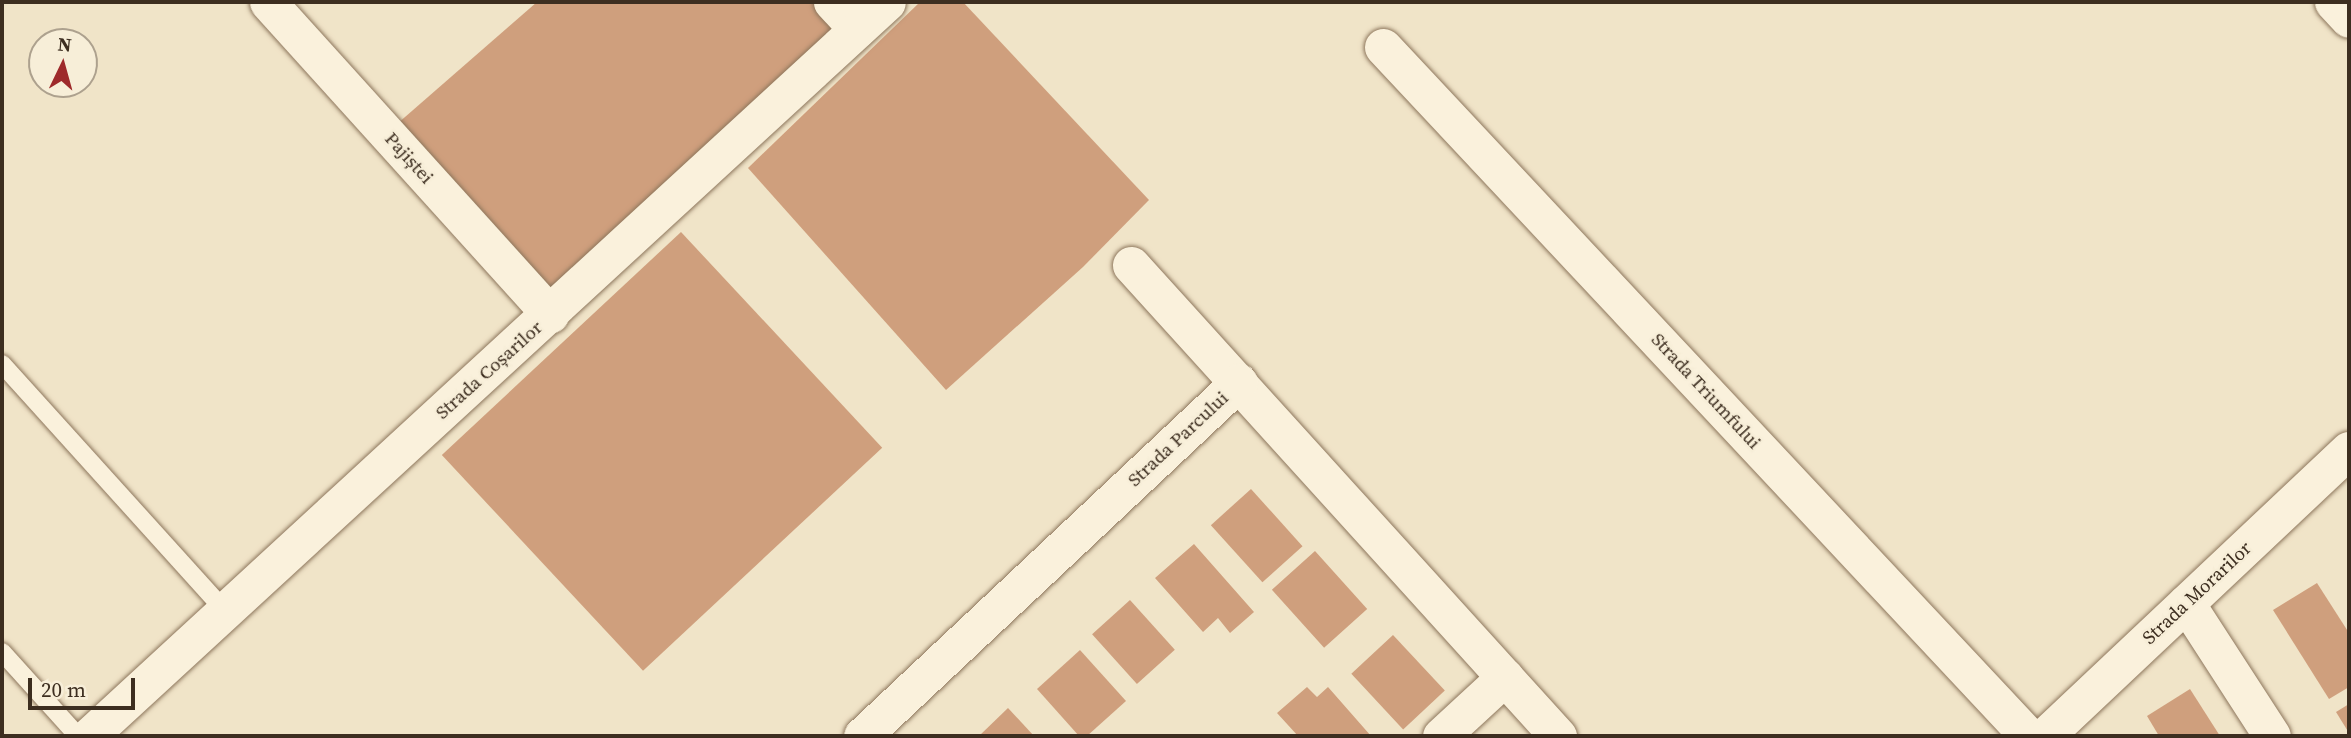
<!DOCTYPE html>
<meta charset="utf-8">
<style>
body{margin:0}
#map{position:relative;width:2351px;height:738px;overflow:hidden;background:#f0e4c8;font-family:"Source Serif 4",serif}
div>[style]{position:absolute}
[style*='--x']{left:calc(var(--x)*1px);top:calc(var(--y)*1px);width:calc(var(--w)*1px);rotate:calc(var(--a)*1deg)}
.building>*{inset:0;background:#cf9f7d;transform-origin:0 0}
.roads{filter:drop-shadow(0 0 2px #8d765c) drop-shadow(0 0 2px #8d765c)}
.lane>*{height:18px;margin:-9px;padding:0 9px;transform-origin:9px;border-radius:9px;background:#faf1dc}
.street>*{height:37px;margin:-18.5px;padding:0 18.5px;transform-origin:18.5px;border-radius:18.5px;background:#faf1dc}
span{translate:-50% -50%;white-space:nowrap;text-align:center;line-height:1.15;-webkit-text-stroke:5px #f7eed8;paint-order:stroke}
.street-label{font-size:19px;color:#3d2e20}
.frame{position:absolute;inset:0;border:4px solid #3d2e20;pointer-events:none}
.north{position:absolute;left:28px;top:28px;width:70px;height:70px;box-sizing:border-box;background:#f7eed8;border:2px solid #ada18e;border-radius:50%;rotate:5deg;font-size:19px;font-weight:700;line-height:28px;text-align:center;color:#3d2e20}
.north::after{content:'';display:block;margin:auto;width:24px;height:32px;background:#9e2a2b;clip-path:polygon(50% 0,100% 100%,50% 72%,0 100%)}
.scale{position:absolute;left:28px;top:678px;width:107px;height:32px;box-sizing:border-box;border:4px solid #3d2e20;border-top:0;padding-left:9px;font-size:21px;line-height:24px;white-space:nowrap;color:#3d2e20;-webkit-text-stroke:5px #f7eed8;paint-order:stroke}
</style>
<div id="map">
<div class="building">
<i style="clip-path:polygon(537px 2px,815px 2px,836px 25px,553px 302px,397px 124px)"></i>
<i style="clip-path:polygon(920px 2px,963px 2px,1149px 200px,1083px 267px,946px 390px,748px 168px)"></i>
<i style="left:681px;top:232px;width:295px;height:327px;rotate:47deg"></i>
<i style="left:1251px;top:489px;width:77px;height:54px;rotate:48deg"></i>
<i style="clip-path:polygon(1194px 544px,1254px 612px,1230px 633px,1218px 618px,1203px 632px,1155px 578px)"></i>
<i style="left:1315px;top:551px;width:78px;height:58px;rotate:48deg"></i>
<i style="clip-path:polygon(2317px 583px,2349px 633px,2349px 687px,2329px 699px,2273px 610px)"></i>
<i style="left:1130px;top:600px;width:67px;height:51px;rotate:48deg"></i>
<i style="left:1393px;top:635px;width:76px;height:57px;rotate:47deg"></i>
<i style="clip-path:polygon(1080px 650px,1126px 701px,1087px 736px,1079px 736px,1037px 689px)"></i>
<i style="clip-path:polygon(1307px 687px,1317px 697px,1328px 687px,1371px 736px,1298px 736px,1277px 713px)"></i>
<i style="clip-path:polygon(2190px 689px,2220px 736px,2159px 736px,2147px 716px)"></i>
<i style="clip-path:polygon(2349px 704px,2349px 733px,2336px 712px)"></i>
<i style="clip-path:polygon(1008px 708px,1034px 736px,979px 736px)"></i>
</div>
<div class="roads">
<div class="lane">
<i style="--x:2;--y:364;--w:333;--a:47.9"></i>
<i style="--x:2;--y:652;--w:113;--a:47.9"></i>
</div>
<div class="street">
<i style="--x:268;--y:2;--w:421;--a:47.9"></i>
<i style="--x:832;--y:2;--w:37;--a:47"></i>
<i style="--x:2333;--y:2;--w:23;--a:47"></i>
<i style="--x:1383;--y:47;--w:944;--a:46.89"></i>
<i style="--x:1131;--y:265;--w:636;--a:47.81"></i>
<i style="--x:2186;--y:603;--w:158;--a:57.1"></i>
<i style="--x:89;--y:736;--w:1084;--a:-42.61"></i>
<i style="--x:862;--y:736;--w:517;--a:-43.2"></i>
<i style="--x:1441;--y:736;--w:87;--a:-42.7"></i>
<i style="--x:2045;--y:736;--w:417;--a:-43.3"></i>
</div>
</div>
<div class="street-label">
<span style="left:409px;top:158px;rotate:48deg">Pajiștei</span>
<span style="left:489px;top:370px;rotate:-42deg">Strada Coșarilor</span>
<span style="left:1706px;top:391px;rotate:47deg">Strada Triumfului</span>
<span style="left:1178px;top:439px;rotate:-43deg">Strada Parcului</span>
<span style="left:2197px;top:593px;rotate:-43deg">Strada Morarilor</span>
</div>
<div class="frame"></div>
<div class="north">N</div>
<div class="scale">20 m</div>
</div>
